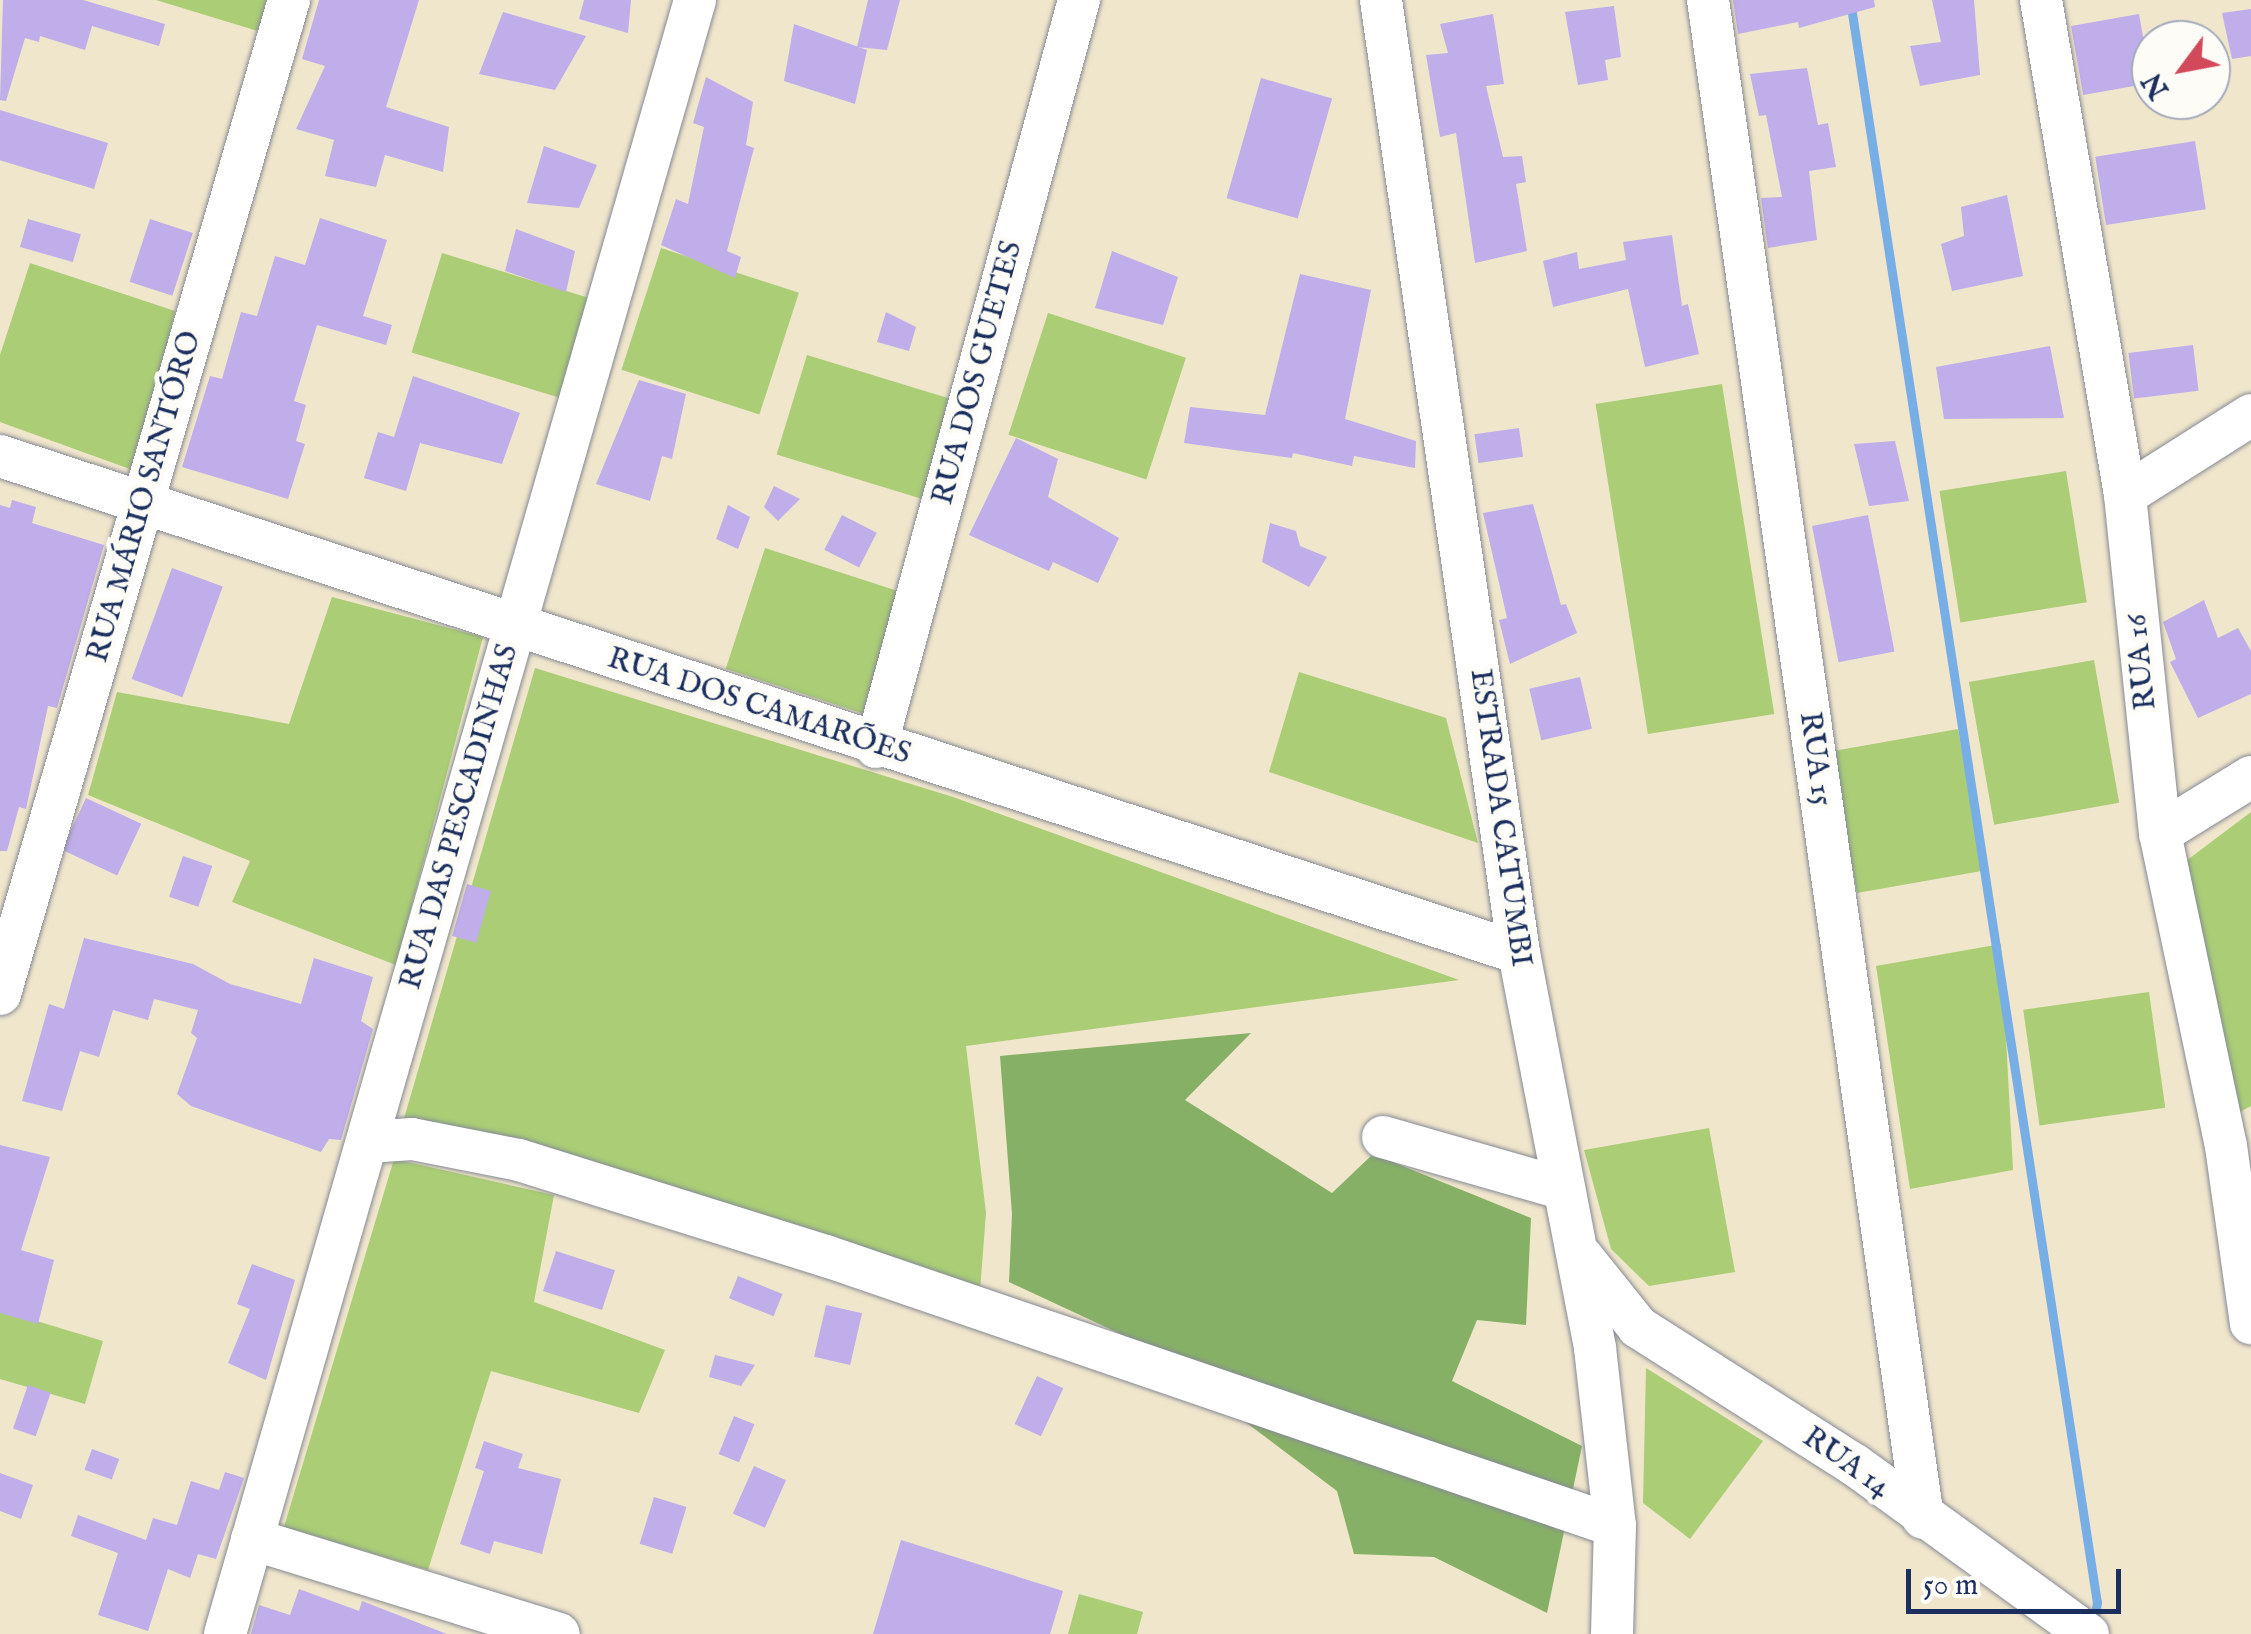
<!DOCTYPE html>
<meta charset="utf-8">
<style>
body{margin:0}
#map{position:relative;width:2251px;height:1634px;overflow:hidden;background:#f0e6cc;font-family:"IM FELL English",serif}
div>[style]{position:absolute}
[style*='--x']{left:calc(var(--x)*1px);top:calc(var(--y)*1px);width:calc(var(--w)*1px);rotate:calc(var(--a)*1deg)}
.green>*{inset:0;background:#aacd76;transform-origin:0 0}
.forest>*{inset:0;background:#87b067}
.stream>*{height:9px;margin:-4.5px;padding:0 4.5px;transform-origin:4.5px;border-radius:4.5px;background:#76aee5}
.building>*{inset:0;background:#bfaee9;transform-origin:0 0}
.roads{filter:drop-shadow(0 0 2px #868a95) drop-shadow(0 0 2px #868a95)}
.minor>*{height:42px;margin:-21px;padding:0 21px;transform-origin:21px;border-radius:21px;background:#fff}
span{translate:-50% -50%;white-space:nowrap;text-align:center;line-height:1.15;-webkit-text-stroke:10px #fdfcf7;paint-order:stroke}
.street-label{font-size:30px;color:#1b2f5e}
.north{position:absolute;left:2131px;top:20px;width:100px;height:100px;box-sizing:border-box;background:#fdfcf7;border:2px solid #a3aaba;border-radius:50%;rotate:238deg;font-size:28px;font-weight:700;line-height:40px;text-align:center;color:#1b2f5e}
.north::after{content:'';display:block;margin:auto;width:35px;height:45px;background:#d1495b;clip-path:polygon(50% 0,100% 100%,50% 72%,0 100%)}
.scale{position:absolute;left:1906px;top:1569px;width:215px;height:45px;box-sizing:border-box;border:5px solid #1b2f5e;border-top:0;padding-left:12px;font-size:30px;line-height:35px;white-space:nowrap;color:#1b2f5e;-webkit-text-stroke:8px #fdfcf7;paint-order:stroke}
</style>
<div id="map">
<div class="green">
<i style="clip-path:polygon(156px 0,268px 0,258px 31px)"></i>
<i style="left:661px;top:248px;width:145px;height:128px;rotate:18deg"></i>
<i style="left:442px;top:253px;width:154px;height:104px;rotate:17deg"></i>
<i style="clip-path:polygon(30px 263px,175px 311px,138px 472px,0 422px,0 355px)"></i>
<i style="left:1048px;top:313px;width:145px;height:128px;rotate:18deg"></i>
<i style="left:807px;top:355px;width:155px;height:104px;rotate:17deg"></i>
<i style="left:1722px;top:384px;width:334px;height:128px;rotate:81deg"></i>
<i style="left:2066px;top:471px;width:133px;height:128px;rotate:81deg"></i>
<i style="left:765px;top:548px;width:146px;height:127px;rotate:18deg"></i>
<i style="clip-path:polygon(332px 597px,483px 637px,396px 965px,232px 902px,250px 861px,88px 795px,117px 692px,289px 724px)"></i>
<i style="left:2094px;top:660px;width:145px;height:127px;rotate:80deg"></i>
<i style="clip-path:polygon(535px 668px,953px 797px,1459px 980px,966px 1046px,986px 1213px,980px 1291px,403px 1122px)"></i>
<i style="clip-path:polygon(1299px 672px,1446px 718px,1478px 843px,1269px 772px)"></i>
<i style="left:1958px;top:729px;width:144px;height:128px;rotate:80deg"></i>
<i style="clip-path:polygon(2251px 812px,2251px 1106px,2234px 1115px,2182px 864px)"></i>
<i style="clip-path:polygon(2001px 944px,2013px 1170px,1910px 1189px,1876px 966px)"></i>
<i style="left:2149px;top:992px;width:117px;height:127px;rotate:82deg"></i>
<i style="clip-path:polygon(1709px 1128px,1735px 1272px,1649px 1286px,1611px 1249px,1584px 1150px)"></i>
<i style="clip-path:polygon(394px 1159px,554px 1195px,534px 1302px,665px 1350px,639px 1413px,491px 1371px,428px 1570px,284px 1527px)"></i>
<i style="clip-path:polygon(0 1310px,103px 1341px,85px 1404px,0 1379px)"></i>
<i style="clip-path:polygon(1646px 1368px,1763px 1441px,1690px 1539px,1643px 1503px)"></i>
<i style="clip-path:polygon(1079px 1594px,1143px 1612px,1137px 1634px,1068px 1634px)"></i>
</div>
<div class="forest">
<i style="clip-path:polygon(1251px 1033px,1185px 1100px,1332px 1193px,1373px 1154px,1531px 1218px,1526px 1325px,1477px 1320px,1452px 1381px,1582px 1446px,1547px 1613px,1434px 1557px,1354px 1554px,1337px 1491px,1142px 1344px,1009px 1282px,1012px 1214px,1000px 1056px)"></i>
</div>
<div class="stream">
<i style="--x:1850;--y:0;--w:1621;--a:81.24"></i>
<i style="--x:2097;--y:1602;--w:21;--a:98"></i>
</div>
<div class="building">
<i style="clip-path:polygon(3px 0,83px 0,165px 24px,159px 46px,92px 26px,85px 50px,40px 36px,39px 42px,25px 38px,6px 101px,0 100px)"></i>
<i style="clip-path:polygon(319px 0,419px 0,386px 107px,449px 127px,443px 172px,385px 155px,376px 187px,325px 176px,334px 140px,296px 129px,325px 66px,302px 59px)"></i>
<i style="clip-path:polygon(584px 0,631px 0,628px 33px,579px 19px)"></i>
<i style="clip-path:polygon(868px 0,900px 0,887px 50px,857px 47px)"></i>
<i style="clip-path:polygon(1733px 0,1874px 0,1875px 7px,1799px 28px,1798px 22px,1738px 34px)"></i>
<i style="clip-path:polygon(1932px 0,1974px 0,1980px 75px,1920px 86px,1910px 46px,1941px 42px)"></i>
<i style="clip-path:polygon(1614px 6px,1621px 57px,1605px 60px,1608px 80px,1578px 85px,1565px 12px)"></i>
<i style="clip-path:polygon(2251px 9px,2251px 56px,2232px 59px,2222px 13px)"></i>
<i style="clip-path:polygon(503px 12px,586px 36px,555px 90px,479px 74px)"></i>
<i style="clip-path:polygon(1493px 14px,1504px 84px,1486px 86px,1503px 157px,1522px 156px,1526px 182px,1516px 184px,1527px 251px,1475px 263px,1456px 133px,1440px 137px,1426px 55px,1448px 53px,1440px 24px)"></i>
<i style="left:2139px;top:14px;width:70px;height:69px;rotate:80deg"></i>
<i style="clip-path:polygon(794px 24px,867px 50px,855px 104px,784px 81px)"></i>
<i style="clip-path:polygon(1807px 68px,1818px 125px,1828px 123px,1836px 167px,1809px 171px,1817px 240px,1768px 248px,1761px 198px,1782px 197px,1766px 115px,1759px 116px,1750px 74px)"></i>
<i style="clip-path:polygon(706px 77px,753px 102px,746px 145px,754px 148px,727px 251px,741px 257px,735px 278px,661px 245px,676px 199px,688px 204px,704px 127px,693px 123px)"></i>
<i style="left:1261px;top:78px;width:74px;height:125px;rotate:16deg"></i>
<i style="left:0;top:110px;width:113px;height:48px;rotate:17deg"></i>
<i style="left:2195px;top:141px;width:69px;height:101px;rotate:81deg"></i>
<i style="clip-path:polygon(544px 146px,597px 165px,579px 208px,527px 203px)"></i>
<i style="clip-path:polygon(2007px 195px,2023px 276px,1952px 291px,1941px 244px,1964px 236px,1961px 207px)"></i>
<i style="clip-path:polygon(320px 218px,387px 240px,363px 316px,392px 325px,386px 345px,317px 325px,294px 401px,306px 405px,296px 441px,305px 444px,288px 499px,182px 467px,210px 376px,222px 379px,241px 312px,257px 316px,275px 256px,305px 265px)"></i>
<i style="left:28px;top:219px;width:55px;height:29px;rotate:16deg"></i>
<i style="left:150px;top:219px;width:45px;height:66px;rotate:18deg"></i>
<i style="clip-path:polygon(516px 229px,575px 251px,566px 292px,505px 271px)"></i>
<i style="clip-path:polygon(1672px 235px,1682px 306px,1688px 304px,1699px 354px,1645px 367px,1628px 289px,1553px 307px,1543px 261px,1577px 252px,1579px 269px,1626px 260px,1623px 242px)"></i>
<i style="clip-path:polygon(1112px 251px,1178px 277px,1163px 325px,1095px 308px)"></i>
<i style="clip-path:polygon(1300px 274px,1371px 290px,1345px 419px,1416px 441px,1415px 468px,1354px 456px,1352px 466px,1293px 453px,1292px 458px,1184px 443px,1190px 407px,1265px 415px)"></i>
<i style="clip-path:polygon(886px 312px,916px 327px,909px 351px,877px 342px)"></i>
<i style="left:2193px;top:345px;width:46px;height:65px;rotate:83deg"></i>
<i style="clip-path:polygon(2050px 346px,2064px 418px,1944px 419px,1936px 367px)"></i>
<i style="clip-path:polygon(413px 376px,520px 413px,502px 464px,420px 443px,406px 491px,364px 478px,378px 432px,394px 437px)"></i>
<i style="clip-path:polygon(639px 380px,686px 394px,672px 459px,662px 456px,650px 501px,596px 484px)"></i>
<i style="left:1519px;top:428px;width:29px;height:45px;rotate:82deg"></i>
<i style="clip-path:polygon(1016px 438px,1058px 459px,1048px 497px,1119px 538px,1098px 583px,1053px 562px,1049px 571px,969px 535px)"></i>
<i style="clip-path:polygon(1895px 441px,1909px 501px,1869px 506px,1854px 444px)"></i>
<i style="clip-path:polygon(774px 486px,800px 499px,778px 521px,764px 507px)"></i>
<i style="clip-path:polygon(12px 500px,36px 507px,32px 523px,104px 545px,57px 708px,48px 706px,26px 809px,19px 807px,7px 851px,0 851px,0 505px,10px 508px)"></i>
<i style="clip-path:polygon(1533px 504px,1561px 605px,1566px 604px,1577px 633px,1510px 664px,1499px 620px,1507px 618px,1483px 513px)"></i>
<i style="clip-path:polygon(728px 505px,750px 517px,738px 549px,716px 539px)"></i>
<i style="left:842px;top:515px;width:39px;height:39px;rotate:27deg"></i>
<i style="left:1868px;top:515px;width:139px;height:57px;rotate:79deg"></i>
<i style="clip-path:polygon(1270px 523px,1296px 531px,1300px 546px,1327px 557px,1309px 587px,1262px 562px)"></i>
<i style="left:172px;top:568px;width:54px;height:118px;rotate:20deg"></i>
<i style="clip-path:polygon(2204px 600px,2218px 638px,2238px 628px,2251px 651px,2251px 694px,2198px 718px,2170px 662px,2176px 659px,2163px 622px)"></i>
<i style="left:1580px;top:677px;width:53px;height:52px;rotate:77deg"></i>
<i style="left:86px;top:798px;width:61px;height:57px;rotate:25deg"></i>
<i style="left:183px;top:856px;width:31px;height:43px;rotate:19deg"></i>
<i style="left:467px;top:884px;width:25px;height:54px;rotate:16deg"></i>
<i style="clip-path:polygon(84px 938px,193px 964px,230px 984px,301px 1004px,314px 958px,373px 977px,361px 1021px,373px 1029px,341px 1140px,329px 1139px,321px 1152px,191px 1106px,177px 1094px,197px 1038px,191px 1033px,198px 1010px,154px 999px,148px 1020px,113px 1010px,99px 1057px,80px 1051px,62px 1111px,22px 1101px,49px 1004px,64px 1009px)"></i>
<i style="clip-path:polygon(0 1145px,50px 1157px,21px 1250px,54px 1260px,38px 1324px,0 1313px)"></i>
<i style="left:556px;top:1251px;width:62px;height:42px;rotate:18deg"></i>
<i style="clip-path:polygon(252px 1264px,295px 1280px,266px 1380px,228px 1363px,250px 1309px,237px 1304px)"></i>
<i style="left:738px;top:1276px;width:48px;height:24px;rotate:22deg"></i>
<i style="left:826px;top:1305px;width:37px;height:53px;rotate:13deg"></i>
<i style="clip-path:polygon(715px 1355px,755px 1365px,741px 1386px,709px 1377px)"></i>
<i style="left:1037px;top:1376px;width:29px;height:53px;rotate:25deg"></i>
<i style="left:28px;top:1385px;width:24px;height:46px;rotate:19deg"></i>
<i style="left:734px;top:1416px;width:22px;height:41px;rotate:22deg"></i>
<i style="clip-path:polygon(484px 1441px,523px 1454px,518px 1468px,561px 1479px,542px 1554px,494px 1541px,490px 1554px,460px 1544px,484px 1471px,475px 1468px)"></i>
<i style="left:92px;top:1449px;width:29px;height:22px;rotate:20deg"></i>
<i style="left:754px;top:1466px;width:35px;height:52px;rotate:24deg"></i>
<i style="clip-path:polygon(225px 1472px,244px 1478px,216px 1559px,198px 1554px,190px 1578px,168px 1569px,148px 1631px,98px 1615px,118px 1553px,71px 1536px,78px 1515px,146px 1540px,153px 1518px,177px 1525px,191px 1481px,219px 1490px)"></i>
<i style="clip-path:polygon(0 1473px,33px 1485px,21px 1519px,0 1511px)"></i>
<i style="left:654px;top:1497px;width:34px;height:49px;rotate:17deg"></i>
<i style="clip-path:polygon(901px 1540px,1063px 1591px,1050px 1634px,873px 1634px)"></i>
<i style="clip-path:polygon(299px 1589px,359px 1611px,362px 1601px,447px 1634px,251px 1634px,259px 1605px,290px 1615px)"></i>
</div>
<div class="roads">
<div class="minor">
<i style="--x:1381;--y:0;--w:963;--a:81.76"></i>
<i style="--x:1519;--y:953;--w:402;--a:79.1"></i>
<i style="--x:1595;--y:1348;--w:179;--a:83.6"></i>
<i style="--x:1615;--y:1526;--w:108;--a:91.6"></i>
<i style="--x:1708;--y:0;--w:1533;--a:81.94"></i>
<i style="--x:2041;--y:0;--w:502;--a:80.37"></i>
<i style="--x:2125;--y:495;--w:340;--a:84.1"></i>
<i style="--x:2160;--y:833;--w:320;--a:78.1"></i>
<i style="--x:2226;--y:1146;--w:179;--a:82"></i>
<i style="--x:0;--y:456;--w:1598;--a:18.12"></i>
<i style="--x:2125;--y:495;--w:149;--a:-32.4"></i>
<i style="--x:876;--y:747;--w:774;--a:-74.8"></i>
<i style="--x:2160;--y:833;--w:107;--a:-31.6"></i>
<i style="--x:0;--y:994;--w:1035;--a:-73.79"></i>
<i style="--x:1383;--y:1137;--w:188;--a:16"></i>
<i style="--x:367;--y:1142;--w:45;--a:-3.8"></i>
<i style="--x:412;--y:1139;--w:109;--a:11.1"></i>
<i style="--x:519;--y:1160;--w:322;--a:17.4"></i>
<i style="--x:826;--y:1256;--w:834;--a:18.89"></i>
<i style="--x:1582;--y:1257;--w:90;--a:51.3"></i>
<i style="--x:1638;--y:1327;--w:257;--a:32.5"></i>
<i style="--x:1855;--y:1465;--w:288;--a:36"></i>
<i style="--x:252;--y:1539;--w:321;--a:17.2"></i>
<i style="--x:225;--y:1634;--w:1700;--a:-73.95"></i>
</div>
</div>
<div class="street-label">
<span style="left:978px;top:373px;rotate:-75deg">RUA DOS GUETES</span>
<span style="left:145px;top:497px;rotate:-74deg">RUA MÁRIO SANTÓRO</span>
<span style="left:2142px;top:662px;rotate:-96deg">RUA 16</span>
<span style="left:759px;top:707px;rotate:18deg">RUA DOS CAMARÕES</span>
<span style="left:1815px;top:759px;rotate:82deg">RUA 15</span>
<span style="left:460px;top:817px;rotate:-74deg">RUA DAS PESCADINHAS</span>
<span style="left:1500px;top:818px;rotate:82deg">ESTRADA CATUMBI</span>
<span style="left:1846px;top:1463px;rotate:35deg">RUA 14</span>
</div>
<div class="north">N</div>
<div class="scale">50 m</div>
</div>
